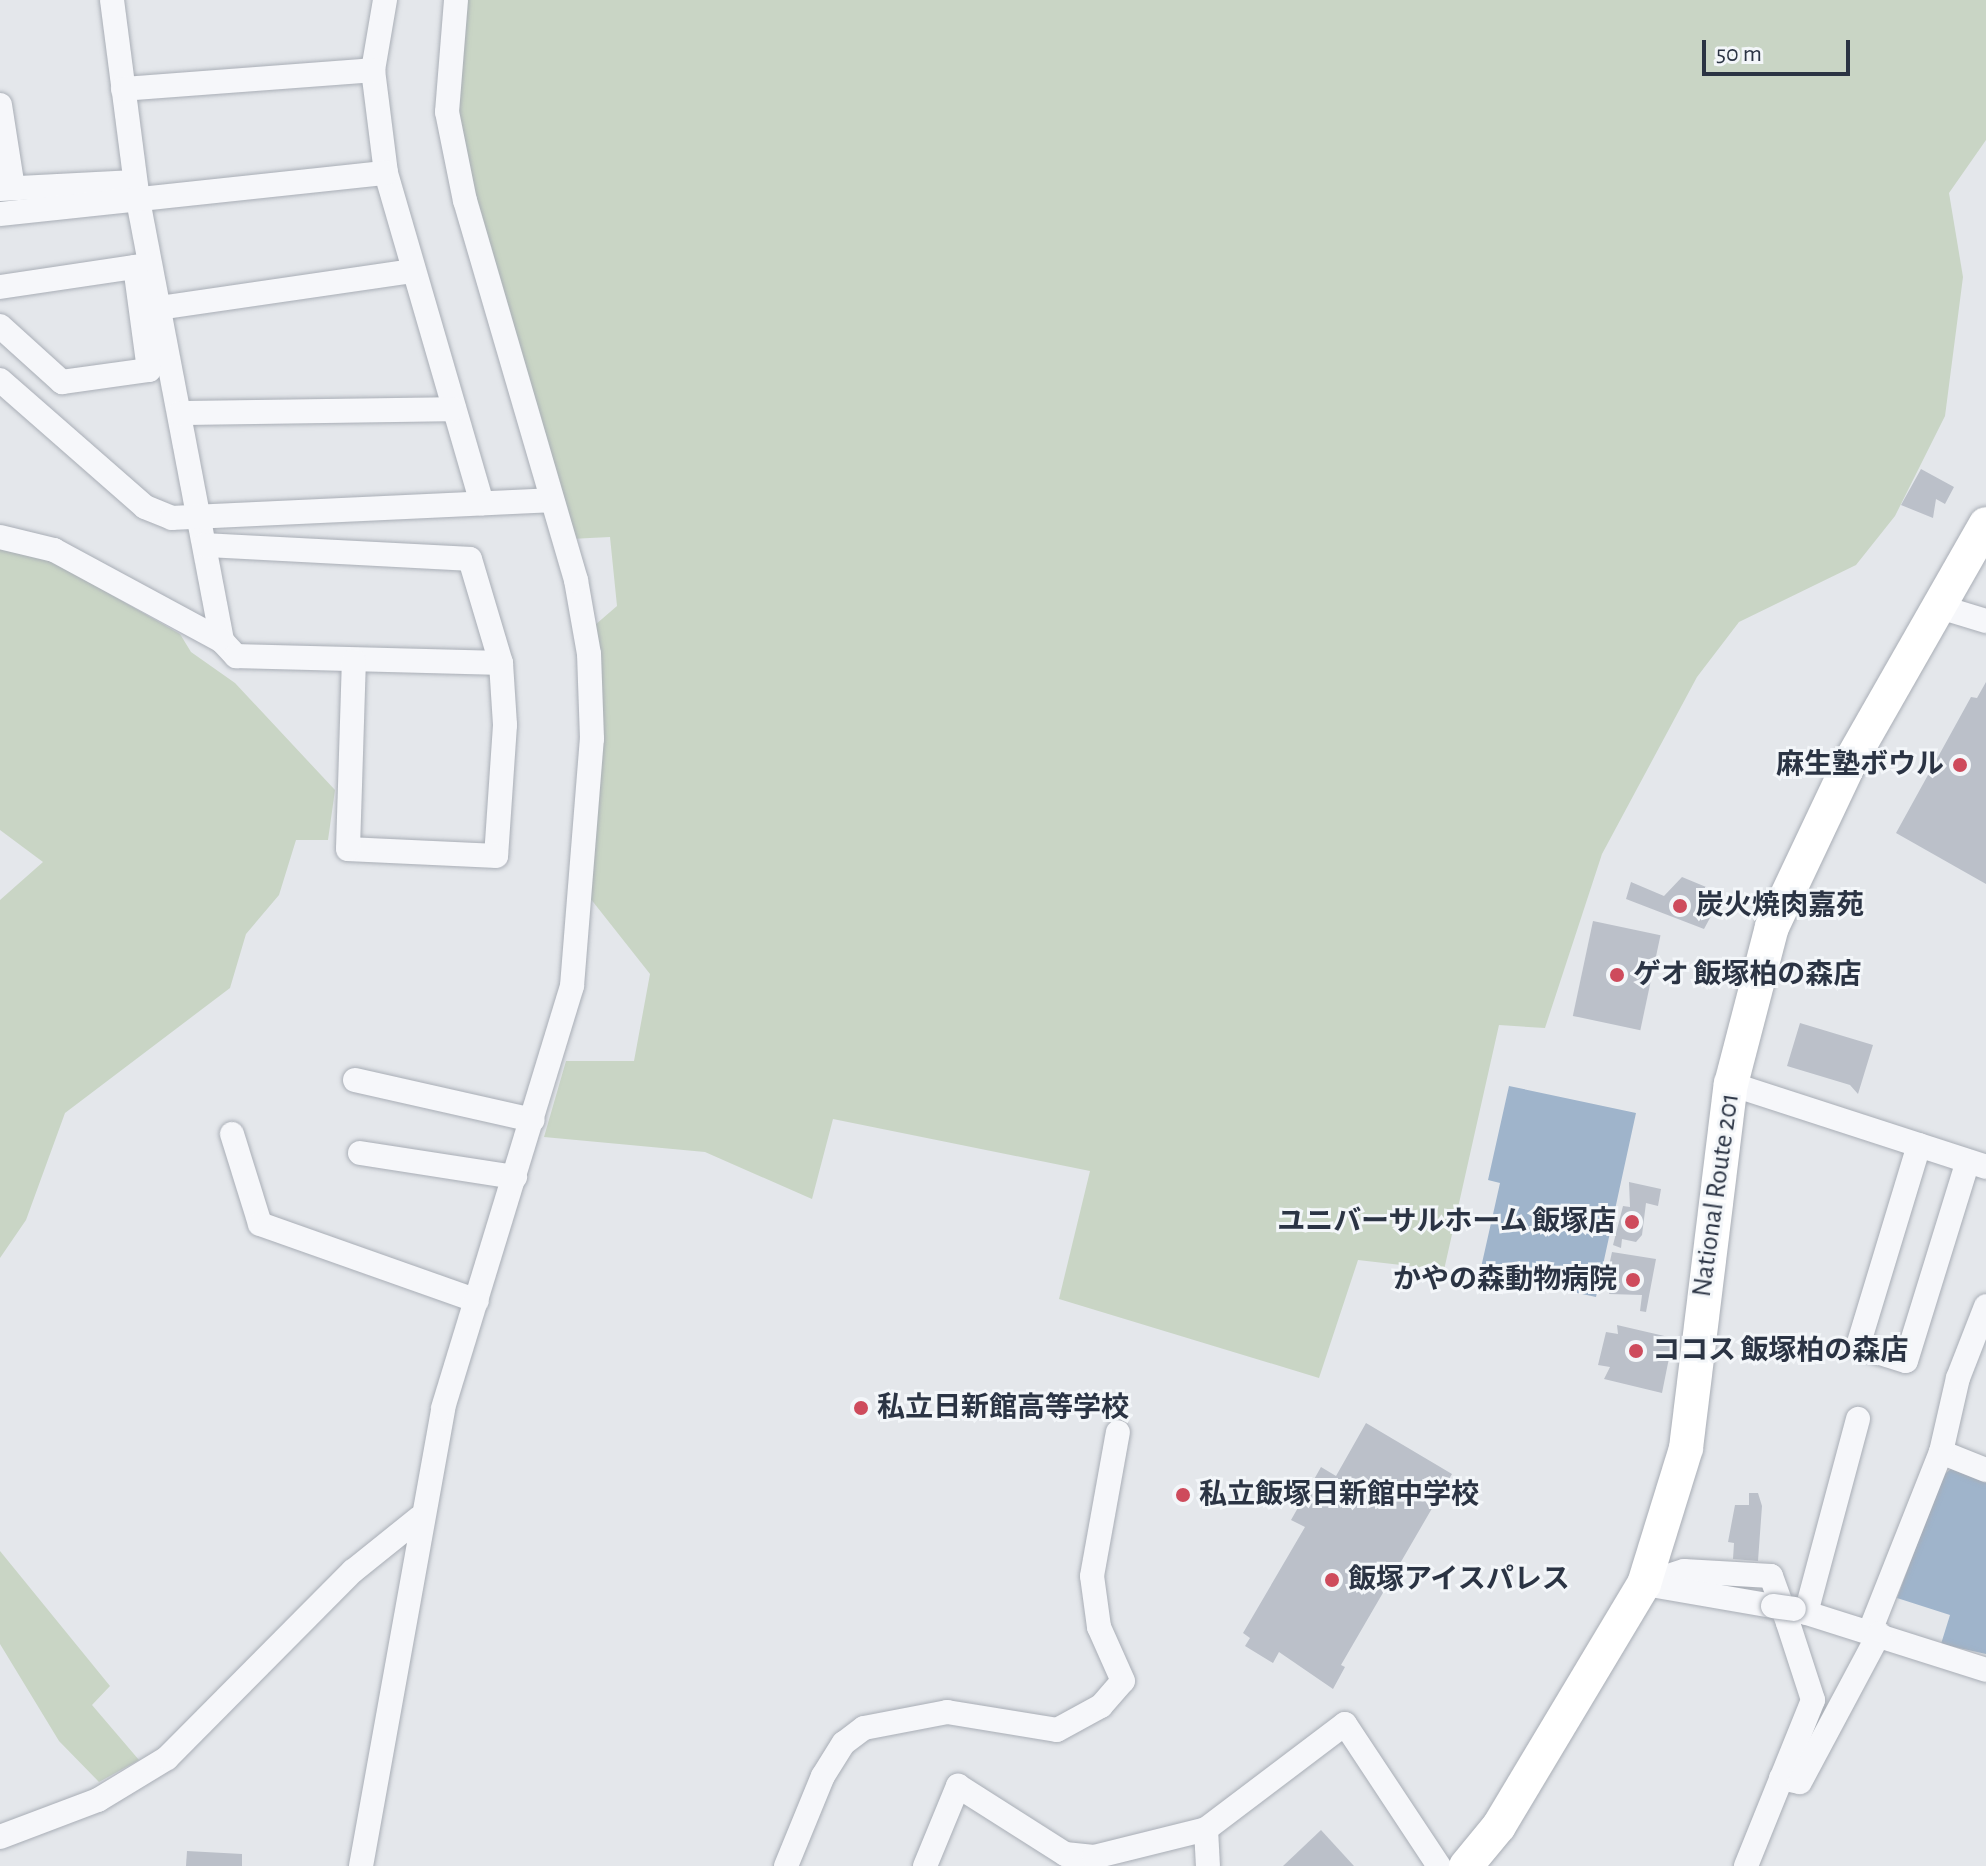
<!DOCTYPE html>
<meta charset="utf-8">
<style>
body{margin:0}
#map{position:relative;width:1986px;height:1866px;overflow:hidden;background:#e4e7eb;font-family:"Alegreya Sans","Noto Sans JP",sans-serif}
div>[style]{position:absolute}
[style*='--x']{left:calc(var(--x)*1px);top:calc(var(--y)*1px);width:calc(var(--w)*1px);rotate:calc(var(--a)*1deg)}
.green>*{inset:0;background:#c9d5c5}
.water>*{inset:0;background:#9fb4cb}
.building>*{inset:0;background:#bbc0c9;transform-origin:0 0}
.roads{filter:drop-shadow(0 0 2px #a9aeb6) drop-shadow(0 0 2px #a9aeb6)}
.minor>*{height:24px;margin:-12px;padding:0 12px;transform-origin:12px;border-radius:12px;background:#f6f7fa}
.highway>*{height:34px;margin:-17px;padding:0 17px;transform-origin:17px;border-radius:17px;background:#fff}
.bridges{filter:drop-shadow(0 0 2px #a9aeb6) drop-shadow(0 0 2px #a9aeb6)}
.minor-bridge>*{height:24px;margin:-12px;padding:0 12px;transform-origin:12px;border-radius:12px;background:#f6f7fa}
.dots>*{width:22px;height:22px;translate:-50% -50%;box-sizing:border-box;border:4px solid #f3f6f9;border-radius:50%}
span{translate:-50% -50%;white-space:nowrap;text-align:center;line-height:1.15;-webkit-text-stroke:6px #f3f6f9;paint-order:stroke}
.poi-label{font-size:28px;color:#2b3444;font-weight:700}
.right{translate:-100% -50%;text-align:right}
.left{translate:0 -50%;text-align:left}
.street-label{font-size:28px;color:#2b3444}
.scale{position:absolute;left:1702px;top:40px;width:148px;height:36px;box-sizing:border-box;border:4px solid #2b3444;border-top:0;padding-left:10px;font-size:24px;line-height:28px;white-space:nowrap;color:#2b3444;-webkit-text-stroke:6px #f3f6f9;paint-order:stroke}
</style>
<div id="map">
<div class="green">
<i style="clip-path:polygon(466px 0,1986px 0,1986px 140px,1949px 193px,1963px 277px,1945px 416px,1895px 516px,1856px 565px,1739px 622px,1697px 677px,1602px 854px,1545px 1028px,1499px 1025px,1444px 1270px,1358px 1260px,1319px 1378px,1059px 1299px,1090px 1171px,833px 1119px,812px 1199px,705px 1152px,544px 1137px,566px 1061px,634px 1061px,650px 974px,590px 898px,595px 625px,617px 606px,610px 537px,570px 539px,467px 164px,458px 114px)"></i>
<i style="clip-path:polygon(0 549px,45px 557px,180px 634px,191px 652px,235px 683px,335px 790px,328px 840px,296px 840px,279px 895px,246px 934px,230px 988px,65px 1113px,26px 1220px,0 1258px,0 900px,43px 862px,0 830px)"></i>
<i style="clip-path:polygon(0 1551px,110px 1686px,92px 1705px,139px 1760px,99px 1782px,59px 1741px,0 1644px)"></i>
</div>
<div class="water">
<i style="clip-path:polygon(1509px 1086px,1636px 1113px,1596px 1297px,1480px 1272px,1500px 1183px,1488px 1180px)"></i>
<i style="clip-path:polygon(1951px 1469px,1986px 1482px,1986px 1654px,1941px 1644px,1950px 1615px,1897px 1598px,1943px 1475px)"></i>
</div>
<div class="building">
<i style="clip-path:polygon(1921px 469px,1954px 487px,1945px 504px,1936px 499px,1933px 518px,1901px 505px)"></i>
<i style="clip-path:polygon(1986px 682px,1986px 884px,1896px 833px,1971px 697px,1977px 698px)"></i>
<i style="clip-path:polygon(1682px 877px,1723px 894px,1704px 929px,1626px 899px,1631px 882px,1664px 896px)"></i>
<i style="left:1593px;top:921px;width:69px;height:97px;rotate:12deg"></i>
<i style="clip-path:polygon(1800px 1023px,1873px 1045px,1858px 1094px,1850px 1085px,1787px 1066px)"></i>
<i style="clip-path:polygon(1629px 1182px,1661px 1189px,1658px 1206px,1646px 1203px,1642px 1235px,1636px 1242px,1622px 1239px,1621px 1248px,1613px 1245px,1623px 1206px,1630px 1207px)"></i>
<i style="clip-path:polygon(1612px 1252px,1656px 1259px,1646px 1312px,1640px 1311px,1642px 1295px,1609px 1294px,1616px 1268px,1609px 1266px)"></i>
<i style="clip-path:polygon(1617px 1325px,1673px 1338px,1662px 1393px,1604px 1379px,1610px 1367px,1598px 1365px,1606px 1332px,1618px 1334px)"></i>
<i style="clip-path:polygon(1366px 1423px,1452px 1474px,1341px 1665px,1345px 1667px,1333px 1689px,1279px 1652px,1273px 1663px,1245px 1646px,1250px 1638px,1243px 1633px,1305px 1527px,1291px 1520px,1321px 1467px,1336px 1476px)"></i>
<i style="clip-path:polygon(1749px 1493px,1758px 1493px,1762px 1506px,1758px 1561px,1733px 1559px,1734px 1543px,1728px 1542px,1735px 1505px,1749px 1505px)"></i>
<i style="clip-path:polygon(1321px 1830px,1354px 1866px,1283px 1866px)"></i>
<i style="clip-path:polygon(187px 1851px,242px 1854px,242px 1866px,186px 1866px)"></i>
</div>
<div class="roads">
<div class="minor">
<i style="--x:112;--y:0;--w:202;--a:82.6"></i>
<i style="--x:138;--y:200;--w:449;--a:79.2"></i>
<i style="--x:385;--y:0;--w:71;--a:99.7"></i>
<i style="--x:373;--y:70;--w:104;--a:82.8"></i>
<i style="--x:386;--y:173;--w:344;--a:73.8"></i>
<i style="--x:123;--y:89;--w:251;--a:-4.3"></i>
<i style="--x:0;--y:105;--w:84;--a:81.1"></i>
<i style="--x:0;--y:189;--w:135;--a:-3"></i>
<i style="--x:0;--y:214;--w:388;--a:-6.1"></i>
<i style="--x:0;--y:287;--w:150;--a:-8.5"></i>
<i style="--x:159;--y:308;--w:257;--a:-8.3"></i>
<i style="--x:0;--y:326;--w:84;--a:42.1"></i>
<i style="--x:62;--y:382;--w:88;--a:-7.9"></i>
<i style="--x:149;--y:370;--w:104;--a:-97.7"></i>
<i style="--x:0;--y:380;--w:193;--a:41.2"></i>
<i style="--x:145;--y:507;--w:29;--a:22"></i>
<i style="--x:172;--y:518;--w:377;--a:-2.7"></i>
<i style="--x:180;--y:413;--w:274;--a:-0.8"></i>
<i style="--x:0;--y:537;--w:56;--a:13.5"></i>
<i style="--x:54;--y:550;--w:191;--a:28.4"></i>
<i style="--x:222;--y:641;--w:21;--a:47"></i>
<i style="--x:236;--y:656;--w:265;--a:1.5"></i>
<i style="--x:205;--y:545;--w:265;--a:3"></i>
<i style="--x:470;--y:559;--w:109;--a:73.4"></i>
<i style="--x:501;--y:663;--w:62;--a:86.3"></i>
<i style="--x:505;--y:725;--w:131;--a:93.9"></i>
<i style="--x:496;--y:856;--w:148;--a:-177.3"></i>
<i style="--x:348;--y:849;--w:188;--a:-88.2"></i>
<i style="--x:1940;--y:607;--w:48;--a:16.9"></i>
<i style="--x:355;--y:1080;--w:182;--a:12.7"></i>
<i style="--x:1731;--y:1084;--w:268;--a:18"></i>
<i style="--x:232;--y:1134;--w:94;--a:72.7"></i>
<i style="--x:260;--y:1224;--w:230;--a:19.5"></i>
<i style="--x:1919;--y:1145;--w:210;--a:106.9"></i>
<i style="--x:1858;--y:1346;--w:50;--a:17.4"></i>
<i style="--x:1906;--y:1361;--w:209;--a:-72.8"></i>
<i style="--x:360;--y:1153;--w:157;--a:8.8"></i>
<i style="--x:1941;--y:1452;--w:48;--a:21.8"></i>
<i style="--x:1644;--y:1584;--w:42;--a:-18"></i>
<i style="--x:1684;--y:1571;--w:87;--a:3.3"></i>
<i style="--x:1771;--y:1576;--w:50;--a:70.1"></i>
<i style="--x:1788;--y:1623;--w:81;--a:72"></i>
<i style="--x:1813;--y:1700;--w:179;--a:112"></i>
<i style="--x:1651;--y:1585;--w:124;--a:9.8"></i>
<i style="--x:1794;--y:1609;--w:201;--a:17.6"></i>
<i style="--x:1806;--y:1613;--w:201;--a:-75"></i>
<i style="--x:1870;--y:1631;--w:193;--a:-68.4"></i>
<i style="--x:1941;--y:1452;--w:76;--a:-77.1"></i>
<i style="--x:1958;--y:1378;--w:77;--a:-68.7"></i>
<i style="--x:1781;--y:1778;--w:19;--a:12"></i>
<i style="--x:1800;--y:1782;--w:168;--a:-61.9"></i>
<i style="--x:1206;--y:1829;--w:37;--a:87"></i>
<i style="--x:0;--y:1837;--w:105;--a:-20.7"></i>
<i style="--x:98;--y:1800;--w:81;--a:-31.3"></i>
<i style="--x:167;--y:1758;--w:264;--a:-45.2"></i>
<i style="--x:353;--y:1571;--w:85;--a:-38.8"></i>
<i style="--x:361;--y:1866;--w:465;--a:-79.8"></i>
<i style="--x:443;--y:1408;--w:441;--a:-73"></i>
<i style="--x:572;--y:986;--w:248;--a:-85.4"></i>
<i style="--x:592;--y:739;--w:85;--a:-92"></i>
<i style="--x:589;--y:654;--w:75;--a:-100"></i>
<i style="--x:576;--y:580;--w:395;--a:-106.3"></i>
<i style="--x:465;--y:201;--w:91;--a:-101.4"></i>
<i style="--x:447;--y:112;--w:112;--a:-85.4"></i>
<i style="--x:786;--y:1866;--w:97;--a:-67.7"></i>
<i style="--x:823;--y:1776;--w:39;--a:-58"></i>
<i style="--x:844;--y:1743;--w:25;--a:-37"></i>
<i style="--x:864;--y:1728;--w:85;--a:-10.9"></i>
<i style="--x:947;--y:1712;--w:111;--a:9.3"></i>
<i style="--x:1057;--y:1730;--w:50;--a:-28.6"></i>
<i style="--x:1101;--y:1706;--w:33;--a:-49"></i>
<i style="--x:1123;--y:1681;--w:59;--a:-114"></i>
<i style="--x:1099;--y:1627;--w:51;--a:-97.8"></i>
<i style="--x:1092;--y:1576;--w:146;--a:-79.8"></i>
<i style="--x:925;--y:1866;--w:87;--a:-67.6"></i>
<i style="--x:958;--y:1786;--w:127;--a:32.4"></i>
<i style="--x:1065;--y:1854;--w:29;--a:6"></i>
<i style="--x:1094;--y:1857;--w:115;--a:-14"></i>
<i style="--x:1206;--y:1829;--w:174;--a:-37.1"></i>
<i style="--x:1345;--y:1724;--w:170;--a:56.5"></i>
</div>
<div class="highway">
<i style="--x:1466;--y:1866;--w:52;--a:-50.5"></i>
<i style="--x:1499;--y:1826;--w:282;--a:-59.1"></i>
<i style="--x:1644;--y:1584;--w:142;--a:-72.8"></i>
<i style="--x:1686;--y:1448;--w:367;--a:-83"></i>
<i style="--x:1731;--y:1084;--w:162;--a:-75.4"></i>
<i style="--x:1772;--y:927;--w:180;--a:-64.7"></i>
<i style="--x:1849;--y:764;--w:276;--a:-60.3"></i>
</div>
</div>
<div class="bridges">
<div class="minor-bridge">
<i style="--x:1773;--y:1606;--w:21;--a:8"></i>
</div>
</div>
<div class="dots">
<i style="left:1960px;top:765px;background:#ce4b5c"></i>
<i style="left:1680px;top:906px;background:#ce4b5c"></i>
<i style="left:1617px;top:975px;background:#ce4b5c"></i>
<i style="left:1632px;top:1222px;background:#ce4b5c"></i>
<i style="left:1633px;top:1280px;background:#ce4b5c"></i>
<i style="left:1636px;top:1351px;background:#ce4b5c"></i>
<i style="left:861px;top:1408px;background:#ce4b5c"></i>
<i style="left:1183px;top:1495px;background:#ce4b5c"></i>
<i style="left:1332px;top:1580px;background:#ce4b5c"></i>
</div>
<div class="poi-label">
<span class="right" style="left:1944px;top:765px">麻生塾ボウル</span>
<span class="left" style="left:1696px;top:906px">炭火焼肉嘉苑</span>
<span class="left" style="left:1633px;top:975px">ゲオ 飯塚柏の森店</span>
<span class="right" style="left:1616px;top:1222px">ユニバーサルホーム 飯塚店</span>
<span class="right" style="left:1617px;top:1280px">かやの森動物病院</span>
<span class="left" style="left:1652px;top:1351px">ココス 飯塚柏の森店</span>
<span class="left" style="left:877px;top:1408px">私立日新館高等学校</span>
<span class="left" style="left:1199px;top:1495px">私立飯塚日新館中学校</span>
<span class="left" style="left:1348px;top:1580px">飯塚アイスパレス</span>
</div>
<div class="street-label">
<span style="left:1716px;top:1195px;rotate:-82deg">National Route 201</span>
</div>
<div class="scale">50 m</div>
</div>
